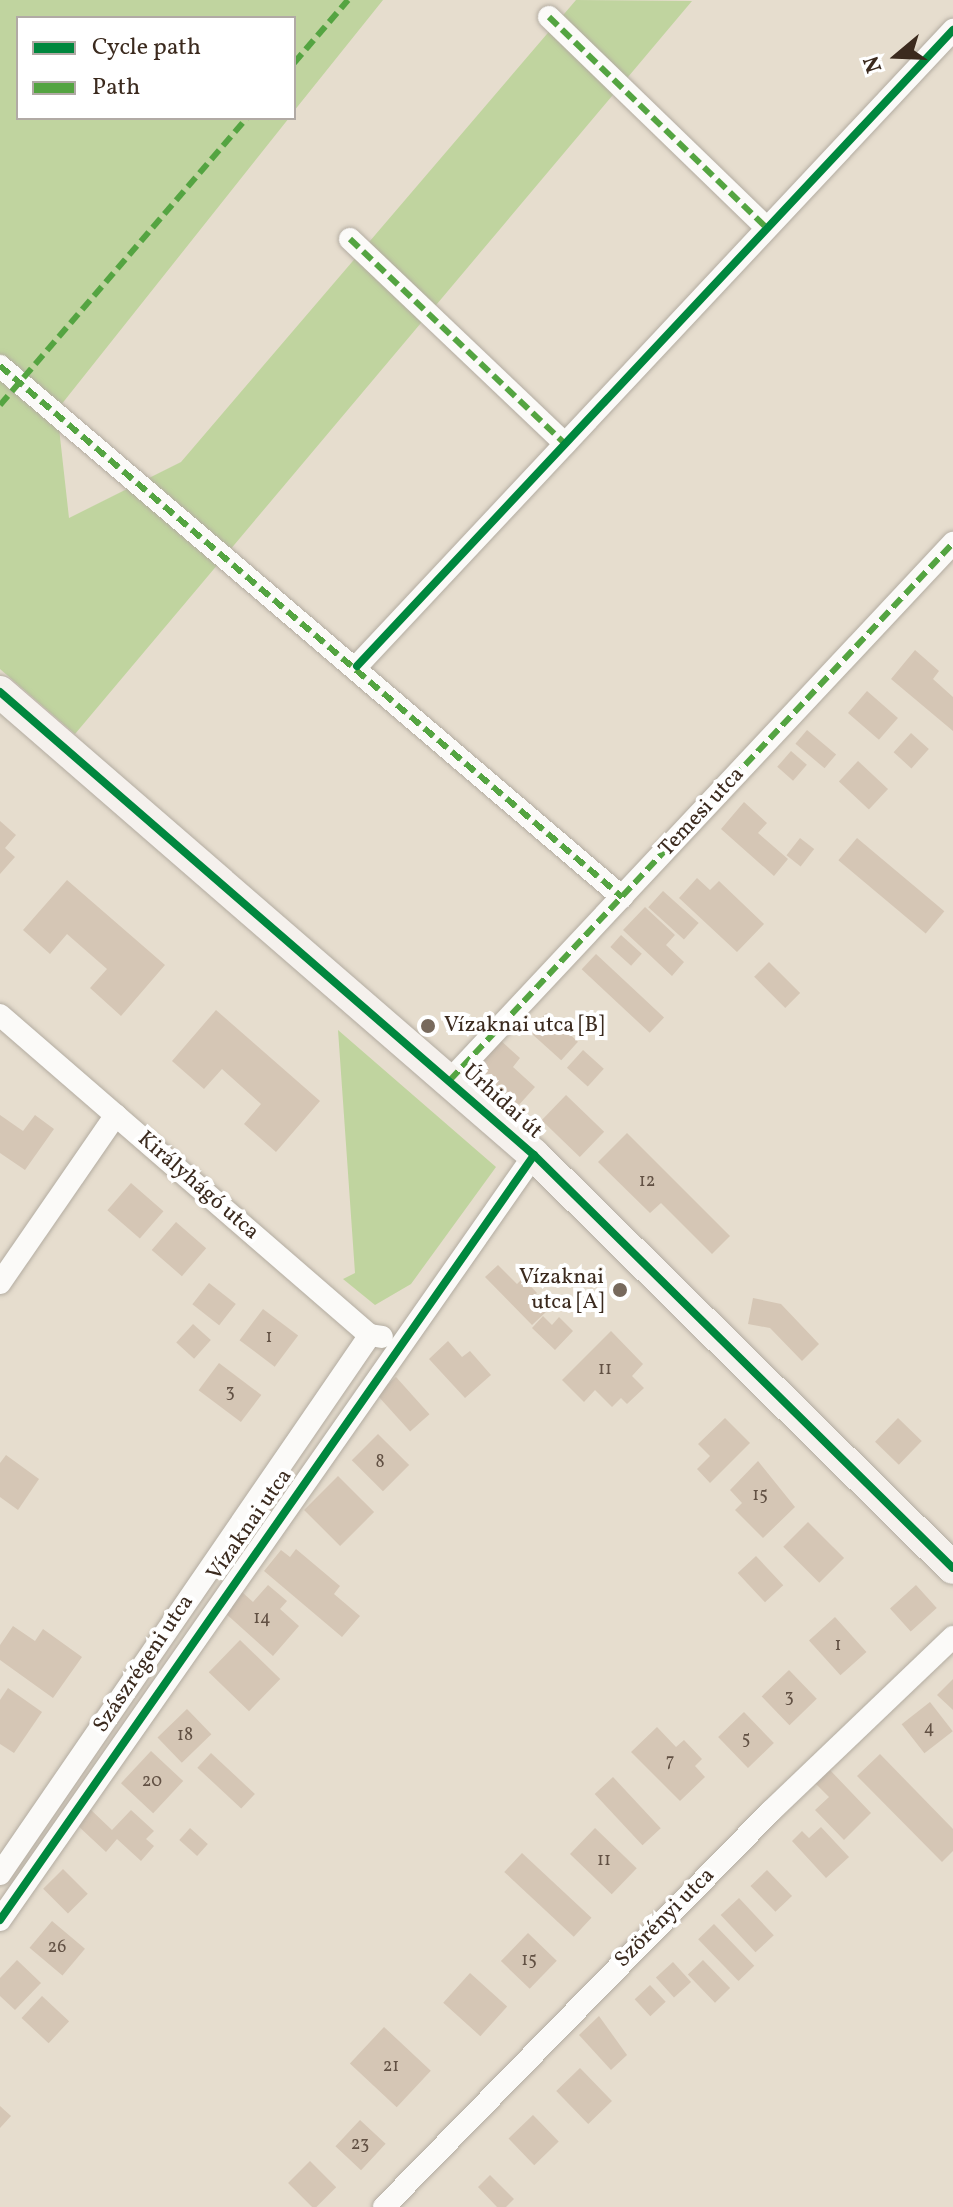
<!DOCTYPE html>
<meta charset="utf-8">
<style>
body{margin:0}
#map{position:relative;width:953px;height:2207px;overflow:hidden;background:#e6ddce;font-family:Vollkorn,serif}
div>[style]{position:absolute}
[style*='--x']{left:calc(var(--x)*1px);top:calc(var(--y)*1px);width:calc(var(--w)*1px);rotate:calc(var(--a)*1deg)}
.green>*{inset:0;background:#c0d49f}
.building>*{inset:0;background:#d5c6b5;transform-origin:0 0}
.roads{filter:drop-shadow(0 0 2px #b3aca1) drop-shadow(0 0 2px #b3aca1)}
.street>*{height:22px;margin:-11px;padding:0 11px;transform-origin:11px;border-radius:11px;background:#fbfaf8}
.secondary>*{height:32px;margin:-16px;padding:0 16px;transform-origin:16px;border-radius:16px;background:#f5f1ed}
.quiet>*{height:6px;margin-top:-3px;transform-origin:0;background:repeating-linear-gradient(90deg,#54a441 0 12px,transparent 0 18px)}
.cycleway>*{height:8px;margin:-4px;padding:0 4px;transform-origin:4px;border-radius:4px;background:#00873e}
.dots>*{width:22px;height:22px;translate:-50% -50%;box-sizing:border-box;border:4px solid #fff;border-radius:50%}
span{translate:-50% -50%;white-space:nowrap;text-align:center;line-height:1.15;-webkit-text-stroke:8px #fff;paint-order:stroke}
.number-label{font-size:18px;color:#625144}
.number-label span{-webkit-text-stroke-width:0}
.street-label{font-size:22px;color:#3b2a1e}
.poi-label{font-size:22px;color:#3b2a1e}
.left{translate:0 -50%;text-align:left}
.right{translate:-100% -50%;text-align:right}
.legend{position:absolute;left:16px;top:16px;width:280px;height:104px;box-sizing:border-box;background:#fff;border:2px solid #b1aaa5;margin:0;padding:10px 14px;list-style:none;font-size:24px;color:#3b2a1e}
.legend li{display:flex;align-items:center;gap:16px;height:40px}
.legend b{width:40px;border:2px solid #b1aaa5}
.north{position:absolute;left:857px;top:16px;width:80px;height:80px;-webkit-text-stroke:6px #fff;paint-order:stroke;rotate:251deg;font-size:22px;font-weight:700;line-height:32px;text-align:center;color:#3b2a1e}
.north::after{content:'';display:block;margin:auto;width:28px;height:36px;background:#3b2a1e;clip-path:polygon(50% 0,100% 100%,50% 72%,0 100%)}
</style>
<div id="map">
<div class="green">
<i style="clip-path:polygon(0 0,383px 0,294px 111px,294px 18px,18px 18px,18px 118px,289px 118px,57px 410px,69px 518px,181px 462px,576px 0,692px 1px,75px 734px,0 669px)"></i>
<i style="clip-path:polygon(338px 1030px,496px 1167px,411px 1284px,375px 1305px,343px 1279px,355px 1273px)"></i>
</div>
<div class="building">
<i style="clip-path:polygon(915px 650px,939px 671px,933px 679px,953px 697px,953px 731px,891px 679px)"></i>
<i style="left:867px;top:691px;width:41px;height:29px;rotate:41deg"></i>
<i style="left:807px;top:730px;width:38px;height:18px;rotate:40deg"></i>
<i style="left:911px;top:733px;width:24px;height:26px;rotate:42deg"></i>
<i style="left:791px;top:751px;width:21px;height:21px;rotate:41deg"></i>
<i style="left:858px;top:761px;width:41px;height:28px;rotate:43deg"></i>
<i style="clip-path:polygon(744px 802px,767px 823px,758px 833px,788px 859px,774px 876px,721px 829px)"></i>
<i style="clip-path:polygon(0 821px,16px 835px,5px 848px,15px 857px,0 874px)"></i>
<i style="left:800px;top:838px;width:18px;height:22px;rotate:38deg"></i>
<i style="left:857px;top:838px;width:114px;height:29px;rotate:40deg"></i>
<i style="clip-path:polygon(697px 878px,710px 890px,719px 881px,764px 924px,737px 952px,679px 898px)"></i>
<i style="clip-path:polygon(67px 880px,165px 965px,121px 1016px,90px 988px,107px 969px,67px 934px,50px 954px,23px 930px)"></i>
<i style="left:663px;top:891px;width:48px;height:22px;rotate:42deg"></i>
<i style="clip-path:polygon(645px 907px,675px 935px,666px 945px,684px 962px,672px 976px,623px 930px)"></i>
<i style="left:621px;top:935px;width:28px;height:16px;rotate:42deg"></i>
<i style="left:596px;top:954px;width:93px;height:21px;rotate:43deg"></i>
<i style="left:769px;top:962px;width:44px;height:21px;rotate:45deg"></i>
<i style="clip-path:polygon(216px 1010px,320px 1101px,276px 1152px,244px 1124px,261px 1104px,222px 1069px,204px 1089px,172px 1061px)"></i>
<i style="left:546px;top:1013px;width:43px;height:25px;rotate:42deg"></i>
<i style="clip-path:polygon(499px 1039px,520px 1058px,513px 1067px,535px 1087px,518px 1106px,475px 1067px)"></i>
<i style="left:583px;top:1050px;width:28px;height:24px;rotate:42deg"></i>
<i style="left:566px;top:1095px;width:53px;height:35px;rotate:44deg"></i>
<i style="clip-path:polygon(0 1115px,23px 1131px,35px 1115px,54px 1129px,25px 1170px,0 1153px)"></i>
<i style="clip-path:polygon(627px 1133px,730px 1236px,712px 1254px,661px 1203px,650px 1213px,598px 1162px)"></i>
<i style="left:131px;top:1183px;width:43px;height:36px;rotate:41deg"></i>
<i style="left:176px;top:1222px;width:40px;height:37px;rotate:41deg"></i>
<i style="clip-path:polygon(498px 1265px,517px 1284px,523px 1278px,537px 1293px,532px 1298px,546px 1312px,532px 1325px,485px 1277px)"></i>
<i style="left:209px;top:1283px;width:34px;height:27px;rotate:38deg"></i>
<i style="clip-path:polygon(753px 1298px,781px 1304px,819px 1344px,802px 1361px,770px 1328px,748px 1324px)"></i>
<i style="left:263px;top:1309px;width:44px;height:39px;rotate:37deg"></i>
<i style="clip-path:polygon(543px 1316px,552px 1325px,559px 1317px,573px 1331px,555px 1350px,532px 1328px)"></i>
<i style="left:193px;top:1324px;width:24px;height:25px;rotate:42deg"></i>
<i style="clip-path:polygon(611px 1331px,643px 1364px,632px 1376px,644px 1388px,627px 1404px,621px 1398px,612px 1407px,595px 1390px,584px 1402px,562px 1380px)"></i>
<i style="clip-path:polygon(448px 1341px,462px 1357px,470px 1351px,491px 1375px,465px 1398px,429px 1359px)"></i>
<i style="left:219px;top:1363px;width:53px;height:34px;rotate:37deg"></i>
<i style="left:396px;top:1377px;width:50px;height:26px;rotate:48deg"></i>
<i style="clip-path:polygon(725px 1418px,750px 1443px,710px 1483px,697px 1469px,710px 1456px,698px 1444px)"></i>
<i style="left:898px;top:1418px;width:33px;height:33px;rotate:44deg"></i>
<i style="left:378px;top:1434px;width:44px;height:37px;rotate:45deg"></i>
<i style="clip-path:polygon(6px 1455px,39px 1479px,18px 1510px,0 1497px,0 1463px)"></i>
<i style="clip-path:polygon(758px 1461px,795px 1507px,763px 1538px,735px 1510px,742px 1503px,730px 1490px)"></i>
<i style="left:338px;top:1476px;width:51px;height:48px;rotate:45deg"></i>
<i style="left:808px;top:1522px;width:51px;height:35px;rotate:45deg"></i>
<i style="clip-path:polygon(296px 1549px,340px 1586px,334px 1594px,360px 1616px,342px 1637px,264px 1571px,281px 1550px,290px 1557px)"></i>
<i style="left:756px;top:1556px;width:40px;height:25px;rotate:47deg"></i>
<i style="clip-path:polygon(268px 1585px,287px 1601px,280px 1609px,299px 1626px,273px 1656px,224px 1612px,242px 1592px,253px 1602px)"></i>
<i style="left:916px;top:1585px;width:31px;height:35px;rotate:48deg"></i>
<i style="left:835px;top:1617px;width:47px;height:35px;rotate:48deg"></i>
<i style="clip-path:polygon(13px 1626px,35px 1641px,43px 1629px,82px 1657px,53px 1698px,0 1660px,0 1645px)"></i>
<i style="left:240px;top:1640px;width:56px;height:45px;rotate:44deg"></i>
<i style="left:789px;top:1670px;width:40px;height:38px;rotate:46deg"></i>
<i style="clip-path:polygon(953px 1679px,953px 1710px,937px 1695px)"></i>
<i style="clip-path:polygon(8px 1688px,42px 1712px,14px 1753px,0 1744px,0 1700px)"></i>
<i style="left:930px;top:1702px;width:37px;height:36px;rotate:52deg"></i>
<i style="left:187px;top:1709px;width:35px;height:41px;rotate:46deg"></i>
<i style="left:744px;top:1712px;width:43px;height:36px;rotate:46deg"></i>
<i style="clip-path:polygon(657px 1727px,676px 1747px,684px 1740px,702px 1759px,695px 1766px,705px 1777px,680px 1801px,631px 1752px)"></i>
<i style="left:151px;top:1751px;width:44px;height:44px;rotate:43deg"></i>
<i style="left:211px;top:1753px;width:60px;height:20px;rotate:43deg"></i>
<i style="clip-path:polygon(880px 1754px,953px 1829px,953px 1851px,942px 1862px,857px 1776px)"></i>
<i style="clip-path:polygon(829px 1769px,871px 1813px,844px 1840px,815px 1810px,829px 1797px,815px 1783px)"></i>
<i style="left:613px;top:1777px;width:70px;height:25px;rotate:47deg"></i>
<i style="clip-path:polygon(90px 1809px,112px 1830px,131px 1810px,154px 1831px,146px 1839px,154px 1846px,141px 1861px,117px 1839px,106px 1852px,76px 1824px)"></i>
<i style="clip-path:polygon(821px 1827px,849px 1857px,826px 1878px,792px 1841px,802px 1831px,809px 1838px)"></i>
<i style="left:190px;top:1828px;width:24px;height:16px;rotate:42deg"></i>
<i style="left:595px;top:1828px;width:58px;height:36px;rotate:44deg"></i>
<i style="left:522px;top:1853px;width:95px;height:26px;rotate:43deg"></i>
<i style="left:63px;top:1869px;width:35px;height:28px;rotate:45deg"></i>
<i style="left:767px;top:1870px;width:36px;height:23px;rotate:46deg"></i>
<i style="left:739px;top:1898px;width:51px;height:25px;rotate:47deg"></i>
<i style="left:52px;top:1921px;width:43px;height:35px;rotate:40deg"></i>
<i style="left:714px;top:1924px;width:58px;height:22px;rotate:46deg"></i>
<i style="left:528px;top:1933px;width:40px;height:39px;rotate:44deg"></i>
<i style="clip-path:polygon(17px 1960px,41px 1983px,15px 2010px,0 1996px,0 1978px)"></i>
<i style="left:703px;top:1960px;width:39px;height:21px;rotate:46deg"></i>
<i style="left:673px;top:1962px;width:27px;height:23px;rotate:48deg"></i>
<i style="left:470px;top:1973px;width:50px;height:40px;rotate:42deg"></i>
<i style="left:650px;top:1985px;width:23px;height:21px;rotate:47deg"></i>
<i style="left:42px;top:1996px;width:37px;height:30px;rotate:43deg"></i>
<i style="clip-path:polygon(599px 2016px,627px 2055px,611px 2070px,579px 2035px)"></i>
<i style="left:384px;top:2027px;width:64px;height:50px;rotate:43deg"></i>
<i style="left:580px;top:2068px;width:46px;height:33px;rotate:46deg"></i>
<i style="clip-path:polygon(0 2106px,11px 2116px,0 2128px)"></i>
<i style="left:533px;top:2115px;width:37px;height:34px;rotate:46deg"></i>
<i style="left:360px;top:2120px;width:35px;height:36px;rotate:43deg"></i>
<i style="left:310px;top:2161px;width:37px;height:31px;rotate:45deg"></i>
<i style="clip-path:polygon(490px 2175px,514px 2199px,506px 2207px,497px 2207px,478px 2187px)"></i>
</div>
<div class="roads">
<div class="street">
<i style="--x:549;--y:17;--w:303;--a:44.1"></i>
<i style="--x:350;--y:239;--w:297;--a:43.6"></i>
<i style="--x:0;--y:366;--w:818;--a:40.49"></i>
<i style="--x:357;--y:666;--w:872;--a:-46.86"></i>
<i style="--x:0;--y:1015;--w:489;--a:40.9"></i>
<i style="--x:370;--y:1335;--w:12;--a:9"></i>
<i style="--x:450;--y:1080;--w:736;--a:-46.87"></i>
<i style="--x:0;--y:1283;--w:204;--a:-55.4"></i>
<i style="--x:0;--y:1874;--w:654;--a:-55.53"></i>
<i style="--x:0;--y:1920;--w:933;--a:-55.08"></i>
<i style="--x:384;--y:2207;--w:554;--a:-45.66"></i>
<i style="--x:771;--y:1811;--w:252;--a:-43.7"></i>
</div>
<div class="secondary">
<i style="--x:0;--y:692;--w:707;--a:40.93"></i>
<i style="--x:534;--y:1155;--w:588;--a:44.59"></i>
</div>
</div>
<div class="quiet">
<i style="--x:549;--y:17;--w:303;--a:44.1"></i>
<i style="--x:294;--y:63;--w:83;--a:-49.4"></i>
<i style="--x:350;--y:239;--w:297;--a:43.6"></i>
<i style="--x:0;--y:366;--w:818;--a:40.49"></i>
<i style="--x:0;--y:405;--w:379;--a:-49.3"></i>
<i style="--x:450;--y:1080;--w:736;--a:-46.87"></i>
</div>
<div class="cycleway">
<i style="--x:357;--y:666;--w:872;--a:-46.86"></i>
<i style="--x:0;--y:692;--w:707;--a:40.93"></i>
<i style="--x:534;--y:1155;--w:588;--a:44.59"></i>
<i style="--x:0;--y:1920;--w:933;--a:-55.08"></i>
</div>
<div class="dots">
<i style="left:428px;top:1026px;background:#77695c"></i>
<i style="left:620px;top:1290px;background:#77695c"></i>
</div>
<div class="number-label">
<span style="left:647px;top:1182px">12</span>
<span style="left:269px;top:1338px">1</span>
<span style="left:605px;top:1370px">11</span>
<span style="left:230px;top:1393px">3</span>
<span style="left:380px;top:1463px">8</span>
<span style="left:760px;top:1496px">15</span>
<span style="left:262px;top:1619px">14</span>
<span style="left:838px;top:1646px">1</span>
<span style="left:789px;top:1698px">3</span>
<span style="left:929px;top:1729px">4</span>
<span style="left:185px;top:1736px">18</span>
<span style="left:746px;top:1740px">5</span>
<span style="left:670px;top:1762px">7</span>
<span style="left:152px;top:1782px">20</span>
<span style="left:604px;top:1861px">11</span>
<span style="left:57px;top:1948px">26</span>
<span style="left:529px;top:1961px">15</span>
<span style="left:391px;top:2067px">21</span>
<span style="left:360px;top:2145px">23</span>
</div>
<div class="street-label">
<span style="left:702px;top:812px;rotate:-47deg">Temesi utca</span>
<span style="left:502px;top:1102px;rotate:42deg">Úrhidai út</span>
<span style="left:198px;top:1186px;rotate:41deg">Királyhágó utca</span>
<span style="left:250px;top:1525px;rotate:-55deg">Vízaknai utca</span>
<span style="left:144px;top:1664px;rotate:-56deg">Szászrégeni utca</span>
<span style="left:665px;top:1918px;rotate:-45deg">Szörényi utca</span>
</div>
<div class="poi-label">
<span class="left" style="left:444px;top:1026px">Vízaknai utca [B]</span>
<span class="right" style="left:604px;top:1290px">Vízaknai<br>utca [A]</span>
</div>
<ul class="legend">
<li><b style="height:10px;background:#00873e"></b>Cycle path</li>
<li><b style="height:10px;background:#54a441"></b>Path</li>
</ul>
<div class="north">N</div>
</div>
